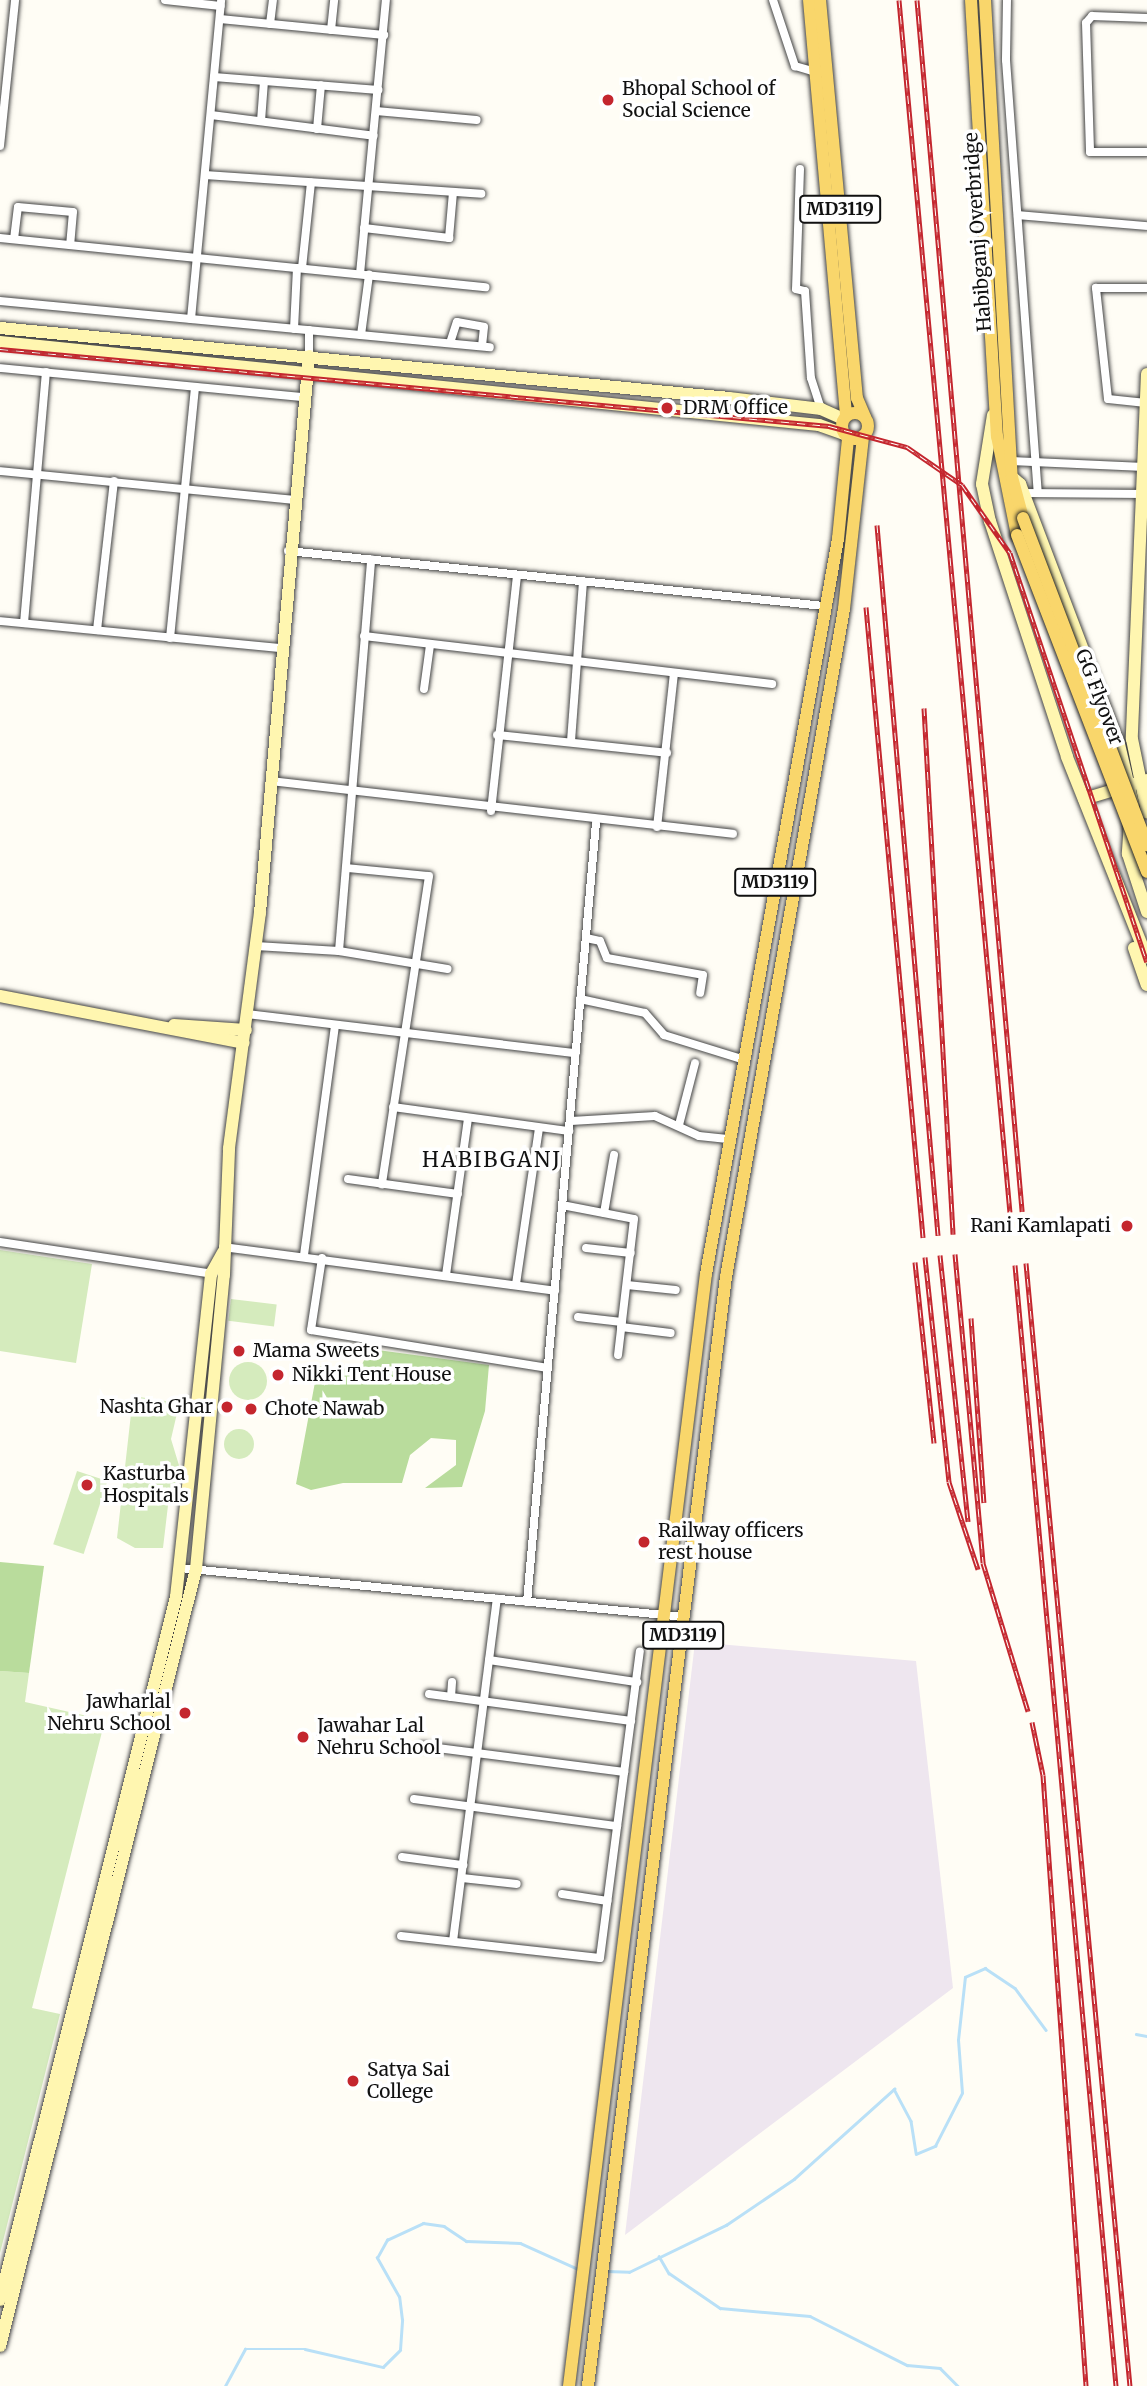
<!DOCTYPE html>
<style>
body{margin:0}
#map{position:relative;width:1147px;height:2386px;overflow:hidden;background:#fffdf5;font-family:Merriweather,serif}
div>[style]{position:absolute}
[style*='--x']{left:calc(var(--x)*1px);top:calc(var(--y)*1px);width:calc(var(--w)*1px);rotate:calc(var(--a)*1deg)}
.industrial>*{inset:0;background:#eee6ef}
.green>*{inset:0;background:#d5ebbd;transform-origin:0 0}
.round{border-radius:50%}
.forest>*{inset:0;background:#b9dc9c}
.stream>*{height:2.5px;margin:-1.25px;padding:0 1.25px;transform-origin:1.25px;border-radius:1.25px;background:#b9e0f7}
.roads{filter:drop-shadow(0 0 2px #444) drop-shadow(0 0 2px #444)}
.street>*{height:8px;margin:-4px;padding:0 4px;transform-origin:4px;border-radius:4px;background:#fff}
.secondary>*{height:12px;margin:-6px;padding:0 6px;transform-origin:6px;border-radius:6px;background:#fff6b0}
.primary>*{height:12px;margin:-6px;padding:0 6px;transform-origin:6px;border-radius:6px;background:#f9d66b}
.primary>.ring{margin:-6px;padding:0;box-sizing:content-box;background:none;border:12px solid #f9d66b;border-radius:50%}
.rail>*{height:5px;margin-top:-2.5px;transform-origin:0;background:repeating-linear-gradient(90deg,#fff 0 8px,#c4262e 0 16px);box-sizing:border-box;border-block:2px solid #c4262e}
.bridges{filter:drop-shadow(0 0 2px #222) drop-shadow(0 0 2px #222)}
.primary-bridge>*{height:12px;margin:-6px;padding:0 6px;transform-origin:6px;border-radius:6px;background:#f9d66b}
.dots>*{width:19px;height:19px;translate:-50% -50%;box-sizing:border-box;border:4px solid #fff;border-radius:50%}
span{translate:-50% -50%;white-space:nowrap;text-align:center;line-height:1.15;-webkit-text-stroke:7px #fff;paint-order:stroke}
.shield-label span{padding:2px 5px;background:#fff;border:2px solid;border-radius:5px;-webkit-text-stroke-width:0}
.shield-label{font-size:18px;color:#111;font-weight:700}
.poi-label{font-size:19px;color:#111}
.left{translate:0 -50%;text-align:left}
.right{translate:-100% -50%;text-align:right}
.street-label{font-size:19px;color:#111}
.neighbourhood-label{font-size:21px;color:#111;letter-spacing:2px}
</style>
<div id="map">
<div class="industrial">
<i style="clip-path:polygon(695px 1642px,916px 1661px,953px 1988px,625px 2235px)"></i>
</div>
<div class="green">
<i style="clip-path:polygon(0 1250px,92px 1264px,76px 1363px,0 1351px)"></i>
<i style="left:231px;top:1299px;width:46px;height:22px;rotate:7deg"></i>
<i class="round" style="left:229px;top:1362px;width:38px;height:38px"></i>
<i style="clip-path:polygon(133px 1396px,172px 1402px,178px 1409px,171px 1439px,181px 1472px,169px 1497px,163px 1548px,135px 1548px,117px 1538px)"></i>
<i class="round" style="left:224px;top:1429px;width:30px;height:30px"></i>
<i style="left:77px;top:1471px;width:32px;height:77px;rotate:18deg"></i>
<i style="clip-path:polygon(0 1671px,29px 1673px,25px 1702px,105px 1720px,32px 2008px,60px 2014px,0 2253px)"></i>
</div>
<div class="forest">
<i style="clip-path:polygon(370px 1349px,489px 1365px,485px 1411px,462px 1487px,425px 1488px,456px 1465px,456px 1440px,431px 1438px,410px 1455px,402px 1483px,343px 1483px,311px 1490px,296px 1484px,318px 1366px,359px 1370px)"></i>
<i style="clip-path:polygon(0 1562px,44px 1566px,29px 1673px,0 1671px)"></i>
</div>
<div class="stream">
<i style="--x:1136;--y:2034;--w:11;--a:10"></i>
<i style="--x:659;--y:2256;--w:20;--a:60"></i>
<i style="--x:669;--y:2273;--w:62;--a:34.5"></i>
<i style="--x:720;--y:2308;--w:90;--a:5.1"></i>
<i style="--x:810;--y:2316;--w:109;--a:26.8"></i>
<i style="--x:907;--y:2365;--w:33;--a:5"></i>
<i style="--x:940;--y:2368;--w:25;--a:45"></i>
<i style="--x:606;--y:2271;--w:23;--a:2"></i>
<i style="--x:629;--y:2272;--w:108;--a:-25.9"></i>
<i style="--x:726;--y:2225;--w:82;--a:-34.1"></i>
<i style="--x:794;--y:2179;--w:135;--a:-42"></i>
<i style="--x:894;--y:2089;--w:36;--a:62"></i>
<i style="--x:911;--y:2121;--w:33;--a:81"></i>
<i style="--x:916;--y:2154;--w:21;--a:-23"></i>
<i style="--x:935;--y:2146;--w:59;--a:-63"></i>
<i style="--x:962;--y:2093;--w:53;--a:-94.3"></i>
<i style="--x:958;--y:2040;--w:63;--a:-83.7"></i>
<i style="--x:965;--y:1977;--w:22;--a:-24"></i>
<i style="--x:985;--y:1968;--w:36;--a:34"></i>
<i style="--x:1015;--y:1988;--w:52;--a:53.6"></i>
<i style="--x:225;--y:2386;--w:42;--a:-61.6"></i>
<i style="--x:245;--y:2349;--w:60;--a:0"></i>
<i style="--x:305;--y:2349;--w:80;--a:13"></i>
<i style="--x:383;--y:2367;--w:24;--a:-45"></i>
<i style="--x:400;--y:2350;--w:30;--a:-86"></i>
<i style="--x:402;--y:2320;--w:23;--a:-97"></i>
<i style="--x:399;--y:2297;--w:45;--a:-119.4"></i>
<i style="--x:377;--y:2258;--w:21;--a:-61"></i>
<i style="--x:387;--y:2240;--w:40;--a:-25"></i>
<i style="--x:423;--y:2223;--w:21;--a:8"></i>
<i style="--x:444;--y:2226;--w:27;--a:34"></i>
<i style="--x:466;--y:2241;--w:54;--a:2.1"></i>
<i style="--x:520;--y:2243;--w:64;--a:24.1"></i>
</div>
<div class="roads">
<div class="street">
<i style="--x:165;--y:0;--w:56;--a:6.1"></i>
<i style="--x:773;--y:0;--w:70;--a:71.6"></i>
<i style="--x:795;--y:66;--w:22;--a:16"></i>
<i style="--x:1007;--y:0;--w:60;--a:91"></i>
<i style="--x:1006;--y:60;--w:434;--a:85.8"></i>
<i style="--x:1147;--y:18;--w:55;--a:-177.9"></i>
<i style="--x:1092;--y:16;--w:9;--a:131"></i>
<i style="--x:1086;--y:23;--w:129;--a:88.2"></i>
<i style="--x:1090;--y:152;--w:57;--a:0"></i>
<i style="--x:220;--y:19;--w:165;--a:5.6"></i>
<i style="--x:270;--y:24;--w:24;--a:-83"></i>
<i style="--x:331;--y:30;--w:30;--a:-84"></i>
<i style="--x:214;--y:77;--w:165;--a:4.5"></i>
<i style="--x:376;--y:111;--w:101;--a:5.1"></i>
<i style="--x:211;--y:115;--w:164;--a:7.3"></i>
<i style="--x:261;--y:121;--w:40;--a:-85.7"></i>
<i style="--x:317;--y:129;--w:44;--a:-84.8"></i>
<i style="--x:0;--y:146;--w:147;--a:-84.1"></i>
<i style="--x:800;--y:169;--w:120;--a:91.9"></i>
<i style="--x:796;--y:289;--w:9;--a:13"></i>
<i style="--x:805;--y:291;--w:87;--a:86.1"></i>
<i style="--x:811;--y:378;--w:33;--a:72"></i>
<i style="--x:205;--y:175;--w:277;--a:3.9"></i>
<i style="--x:1018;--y:215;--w:129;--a:4.9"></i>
<i style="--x:364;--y:228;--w:86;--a:6.7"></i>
<i style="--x:449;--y:238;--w:46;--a:-85"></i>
<i style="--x:0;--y:238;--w:488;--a:5.8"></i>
<i style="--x:14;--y:239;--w:32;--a:-83"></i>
<i style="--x:18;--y:207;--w:55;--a:5.2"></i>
<i style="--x:73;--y:212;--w:33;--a:95"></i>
<i style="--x:302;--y:268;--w:86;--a:-84"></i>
<i style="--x:360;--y:274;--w:275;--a:-84.6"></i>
<i style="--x:0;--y:301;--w:492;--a:5.4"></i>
<i style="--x:191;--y:319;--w:320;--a:-84.6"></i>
<i style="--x:294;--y:329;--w:61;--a:-87.2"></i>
<i style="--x:361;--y:335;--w:61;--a:-82.4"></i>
<i style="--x:450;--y:343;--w:22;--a:-72"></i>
<i style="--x:457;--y:322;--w:27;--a:10"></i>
<i style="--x:484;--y:327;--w:19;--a:96"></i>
<i style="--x:309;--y:356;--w:26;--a:-90"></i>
<i style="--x:0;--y:368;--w:304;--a:5.5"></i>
<i style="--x:1146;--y:403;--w:38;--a:-174"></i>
<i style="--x:1108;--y:399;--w:112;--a:-96.2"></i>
<i style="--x:1096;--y:288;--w:51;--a:0"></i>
<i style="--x:1011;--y:461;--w:133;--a:2.6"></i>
<i style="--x:0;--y:471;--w:295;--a:5.6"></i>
<i style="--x:1024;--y:493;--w:120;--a:0.5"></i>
<i style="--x:288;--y:551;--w:539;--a:5.86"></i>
<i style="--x:0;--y:621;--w:282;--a:5.5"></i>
<i style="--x:24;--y:623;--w:252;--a:-85"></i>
<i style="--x:97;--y:630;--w:150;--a:-83.5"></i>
<i style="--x:364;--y:636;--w:411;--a:6.7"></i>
<i style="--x:170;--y:638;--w:252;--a:-84.3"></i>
<i style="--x:424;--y:689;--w:44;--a:-82.2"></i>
<i style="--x:497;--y:735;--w:171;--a:6"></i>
<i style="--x:571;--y:741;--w:160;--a:-85.7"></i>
<i style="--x:270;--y:781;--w:466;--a:6.5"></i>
<i style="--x:491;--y:811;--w:237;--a:-83.7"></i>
<i style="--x:657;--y:827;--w:154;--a:-83.7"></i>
<i style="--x:347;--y:868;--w:82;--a:5.6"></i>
<i style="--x:429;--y:876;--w:312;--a:98.7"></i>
<i style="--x:586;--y:938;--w:14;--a:12"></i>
<i style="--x:600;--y:941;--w:18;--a:68"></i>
<i style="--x:607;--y:958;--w:97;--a:10"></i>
<i style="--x:703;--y:975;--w:18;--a:99"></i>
<i style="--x:256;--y:946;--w:83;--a:3.4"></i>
<i style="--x:339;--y:951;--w:110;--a:9.4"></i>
<i style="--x:339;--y:951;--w:393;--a:-85.3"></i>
<i style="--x:580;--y:999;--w:66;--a:12.2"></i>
<i style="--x:645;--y:1013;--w:29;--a:49"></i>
<i style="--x:664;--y:1035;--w:85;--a:17.2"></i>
<i style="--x:247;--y:1014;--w:331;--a:6.8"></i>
<i style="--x:393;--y:1107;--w:178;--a:7.8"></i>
<i style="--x:571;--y:1121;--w:84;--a:-3.4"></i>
<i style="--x:655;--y:1116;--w:48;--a:24.4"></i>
<i style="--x:699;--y:1136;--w:31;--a:6"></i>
<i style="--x:679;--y:1125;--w:64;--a:-75.5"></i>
<i style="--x:348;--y:1179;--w:111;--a:7.8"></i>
<i style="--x:562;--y:1205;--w:73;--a:11"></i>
<i style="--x:634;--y:1219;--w:137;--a:96.7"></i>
<i style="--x:604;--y:1213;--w:59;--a:-80.2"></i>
<i style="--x:0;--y:1242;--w:216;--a:8.5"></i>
<i style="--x:223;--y:1247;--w:335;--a:7.5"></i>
<i style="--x:586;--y:1248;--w:45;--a:6.3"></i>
<i style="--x:304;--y:1255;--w:230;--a:-82.3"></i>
<i style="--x:322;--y:1258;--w:73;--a:98.7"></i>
<i style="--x:311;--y:1330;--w:240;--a:9.1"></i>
<i style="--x:446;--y:1275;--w:158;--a:-82"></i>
<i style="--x:516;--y:1284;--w:157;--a:-81.6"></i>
<i style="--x:627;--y:1285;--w:49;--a:5.8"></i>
<i style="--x:578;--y:1317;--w:44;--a:6.5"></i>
<i style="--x:621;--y:1327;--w:50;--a:6.8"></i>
<i style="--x:180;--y:1568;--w:507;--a:5.54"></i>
<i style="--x:527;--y:1602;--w:782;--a:-84.94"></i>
<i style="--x:489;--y:1660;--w:150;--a:8.5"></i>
<i style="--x:429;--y:1694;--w:204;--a:7.6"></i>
<i style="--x:451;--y:1697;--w:15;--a:-86"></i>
<i style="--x:422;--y:1746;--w:204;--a:7.3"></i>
<i style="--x:414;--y:1799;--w:205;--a:7.6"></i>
<i style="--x:402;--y:1857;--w:62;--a:7.5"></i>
<i style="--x:462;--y:1878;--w:55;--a:6.2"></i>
<i style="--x:562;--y:1894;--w:46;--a:8.8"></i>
<i style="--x:401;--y:1936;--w:200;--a:6.3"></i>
<i style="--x:600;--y:1958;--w:309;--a:-82.6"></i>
<i style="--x:453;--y:1941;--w:345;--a:-82.7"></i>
</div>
<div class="secondary">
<i style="--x:0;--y:328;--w:732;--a:5.48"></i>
<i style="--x:729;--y:398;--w:93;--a:6.8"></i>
<i style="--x:821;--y:409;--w:24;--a:24"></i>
<i style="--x:0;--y:342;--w:823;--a:5.79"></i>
<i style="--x:819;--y:425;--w:27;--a:20"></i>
<i style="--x:1147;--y:374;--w:365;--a:92.4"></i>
<i style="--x:1132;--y:739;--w:75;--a:78.4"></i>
<i style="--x:993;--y:415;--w:70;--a:99.1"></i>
<i style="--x:982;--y:484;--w:38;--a:78"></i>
<i style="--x:990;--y:521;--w:248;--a:71.9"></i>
<i style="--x:1067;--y:757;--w:216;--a:68.3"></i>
<i style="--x:1012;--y:477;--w:11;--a:41"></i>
<i style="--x:1020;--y:484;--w:278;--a:69.2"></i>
<i style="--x:1119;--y:744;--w:62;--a:76.9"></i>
<i style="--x:1084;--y:799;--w:66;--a:-16.8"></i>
<i style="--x:1130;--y:822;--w:32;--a:94"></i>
<i style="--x:1128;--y:854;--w:61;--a:71.9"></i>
<i style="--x:1134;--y:948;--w:39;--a:71"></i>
<i style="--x:0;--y:996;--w:248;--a:10.9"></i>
<i style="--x:174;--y:1025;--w:72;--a:4"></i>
<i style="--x:0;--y:2300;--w:725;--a:-75.94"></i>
<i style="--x:176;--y:1597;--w:325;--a:-83.8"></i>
<i style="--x:211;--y:1274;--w:25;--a:-61"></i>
<i style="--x:0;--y:2346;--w:801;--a:-75.84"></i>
<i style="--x:196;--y:1569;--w:295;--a:-84.6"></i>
<i style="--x:224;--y:1275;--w:127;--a:-87.7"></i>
<i style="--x:229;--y:1148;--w:237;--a:-82.5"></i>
<i style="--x:260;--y:913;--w:559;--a:-84.97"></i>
</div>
<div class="primary">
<i style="--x:809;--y:0;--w:417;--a:84.9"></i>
<i style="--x:820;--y:0;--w:400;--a:84.7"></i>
<i style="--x:857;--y:398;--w:21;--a:67"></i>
<i style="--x:971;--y:0;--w:437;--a:86.6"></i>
<i style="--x:997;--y:436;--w:101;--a:78.6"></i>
<i style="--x:985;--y:0;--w:478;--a:86.8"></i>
<i style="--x:1012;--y:477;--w:42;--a:75"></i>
<i class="ring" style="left:842px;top:413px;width:14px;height:14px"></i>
<i style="--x:569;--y:2386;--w:1120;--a:-82.98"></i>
<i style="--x:706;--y:1274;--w:747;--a:-79.82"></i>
<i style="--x:838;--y:539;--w:101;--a:-84.3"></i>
<i style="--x:588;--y:2386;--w:1118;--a:-82.91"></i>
<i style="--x:726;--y:1277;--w:678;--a:-79.98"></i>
<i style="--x:844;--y:609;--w:174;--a:-83.7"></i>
</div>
</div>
<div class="rail">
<i style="--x:899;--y:0;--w:1217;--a:84.77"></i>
<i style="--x:917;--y:0;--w:1216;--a:85.04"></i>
<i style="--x:0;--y:349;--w:833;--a:5.31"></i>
<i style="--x:829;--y:426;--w:81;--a:15.1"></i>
<i style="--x:907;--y:447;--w:67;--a:34.6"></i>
<i style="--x:962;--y:485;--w:83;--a:54.8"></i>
<i style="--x:1010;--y:553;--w:431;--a:71.5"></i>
<i style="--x:877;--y:525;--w:713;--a:85.09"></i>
<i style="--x:866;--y:607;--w:633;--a:84.83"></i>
<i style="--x:924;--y:708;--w:527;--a:86.84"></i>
<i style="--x:955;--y:1254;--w:310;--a:84.8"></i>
<i style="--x:983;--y:1563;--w:155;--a:73.1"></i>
<i style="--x:940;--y:1255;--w:268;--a:84"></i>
<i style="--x:925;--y:1257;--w:226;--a:83.9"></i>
<i style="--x:949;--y:1482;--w:92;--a:71.6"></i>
<i style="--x:915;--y:1262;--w:182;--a:84"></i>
<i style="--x:1026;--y:1263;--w:1128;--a:84.71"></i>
<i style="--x:1015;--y:1265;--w:1126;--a:84.85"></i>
<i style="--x:971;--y:1318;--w:185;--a:86"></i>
<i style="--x:1032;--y:1722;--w:54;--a:78.3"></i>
<i style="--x:1043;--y:1775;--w:613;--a:85.97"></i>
</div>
<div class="bridges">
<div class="primary-bridge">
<i style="--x:1023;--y:518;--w:350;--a:69.2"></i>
<i style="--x:1017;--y:535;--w:361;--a:68.9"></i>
</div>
</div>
<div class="dots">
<i style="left:608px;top:100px;background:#c4262e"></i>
<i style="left:667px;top:408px;background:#c4262e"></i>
<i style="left:1127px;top:1226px;background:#c4262e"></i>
<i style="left:239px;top:1351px;background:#c4262e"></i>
<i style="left:278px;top:1375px;background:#c4262e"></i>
<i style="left:227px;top:1407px;background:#c4262e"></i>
<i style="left:251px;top:1409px;background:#c4262e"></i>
<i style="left:87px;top:1485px;background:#c4262e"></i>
<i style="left:644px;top:1542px;background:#c4262e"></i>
<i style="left:185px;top:1713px;background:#c4262e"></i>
<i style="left:303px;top:1737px;background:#c4262e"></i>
<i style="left:353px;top:2081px;background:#c4262e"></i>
</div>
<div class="shield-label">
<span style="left:840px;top:209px">MD3119</span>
<span style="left:775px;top:882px">MD3119</span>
<span style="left:683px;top:1635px">MD3119</span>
</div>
<div class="poi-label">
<span class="left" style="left:622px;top:100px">Bhopal School of<br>Social Science</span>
<span class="left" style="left:683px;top:408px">DRM Office</span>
<span class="right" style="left:1111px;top:1226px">Rani Kamlapati</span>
<span class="left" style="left:253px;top:1351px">Mama Sweets</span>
<span class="left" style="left:292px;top:1375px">Nikki Tent House</span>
<span class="right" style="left:213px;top:1407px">Nashta Ghar</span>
<span class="left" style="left:265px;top:1409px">Chote Nawab</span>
<span class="left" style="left:103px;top:1485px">Kasturba<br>Hospitals</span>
<span class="left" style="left:658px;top:1542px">Railway officers<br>rest house</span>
<span class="right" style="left:171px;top:1713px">Jawharlal<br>Nehru School</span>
<span class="left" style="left:317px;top:1737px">Jawahar Lal<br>Nehru School</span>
<span class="left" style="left:367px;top:2081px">Satya Sai<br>College</span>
</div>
<div class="street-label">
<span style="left:978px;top:232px;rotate:-94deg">Habibganj Overbridge</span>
<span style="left:1099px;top:697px;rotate:69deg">GG Flyover</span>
</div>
<div class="neighbourhood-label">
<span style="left:492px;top:1160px">HABIBGANJ</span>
</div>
</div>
